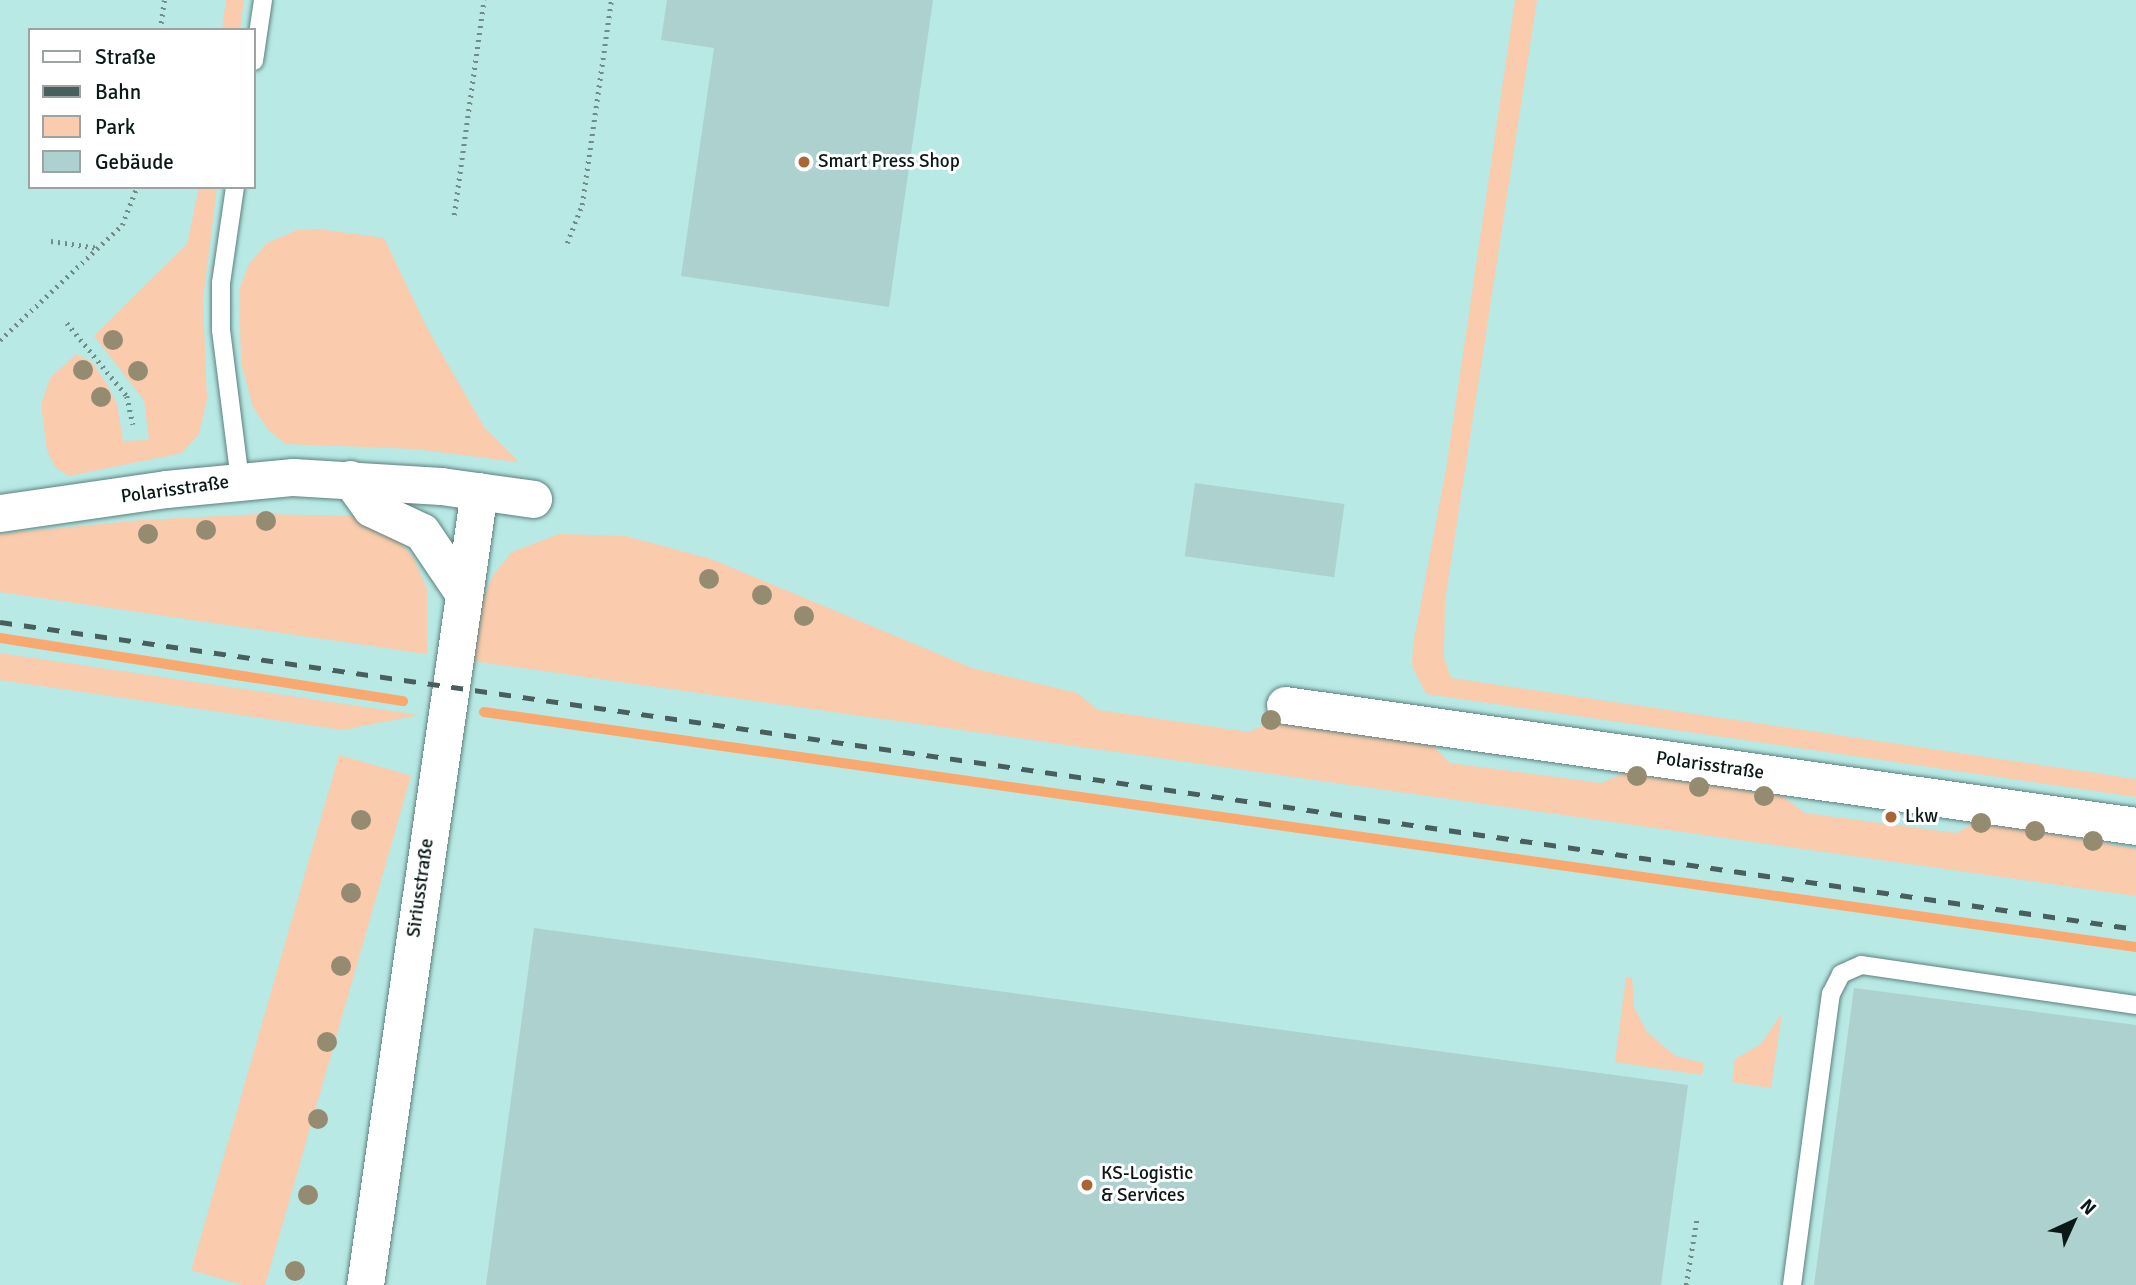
<!DOCTYPE html>
<meta charset="utf-8">
<style>
body{margin:0}
#map{position:relative;width:2136px;height:1285px;overflow:hidden;background:#cbf1ee;font-family:Signika,sans-serif}
div>[style]{position:absolute}
[style*='--x']{left:calc(var(--x)*1px);top:calc(var(--y)*1px);width:calc(var(--w)*1px);rotate:calc(var(--a)*1deg)}
.built>*{inset:0;background:#b8e9e5}
.green>*{inset:0;background:#facbac;transform-origin:0 0}
.stream>*{height:10px;margin:-5px;padding:0 5px;transform-origin:5px;border-radius:5px;background:#f9a870}
.building>*{inset:0;background:#acd1ce;transform-origin:0 0}
.path>*{height:4.5px;margin-top:-2.25px;transform-origin:0;background:repeating-linear-gradient(90deg,#718b89 0 2px,transparent 0 7px)}
.roads{filter:drop-shadow(0 0 2px #5e817e) drop-shadow(0 0 2px #5e817e)}
.service>*{height:18px;margin:-9px;padding:0 9px;transform-origin:9px;border-radius:9px;background:#fff}
.minor>*{height:37px;margin:-18.5px;padding:0 18.5px;transform-origin:18.5px;border-radius:18.5px;background:#fff}
.rail>*{height:5px;margin-top:-2.5px;transform-origin:0;background:repeating-linear-gradient(90deg,#495f5d 0 12px,transparent 0 24px)}
.trees>*{width:20px;height:20px;margin:-10px;border-radius:50%;background:#958b71}
.dots>*{width:19px;height:19px;translate:-50% -50%;box-sizing:border-box;border:4px solid #fff;border-radius:50%}
span{translate:-50% -50%;white-space:nowrap;text-align:center;line-height:1.15;-webkit-text-stroke:6px #fff;paint-order:stroke}
.poi-label{font-size:19px;color:#0a1817}
.left{translate:0 -50%;text-align:left}
.street-label{font-size:19px;color:#0a1817}
.legend{position:absolute;left:28px;top:28px;width:228px;height:161px;box-sizing:border-box;background:#fff;border:2px solid #9da3a2;margin:0;padding:9px 12px;list-style:none;font-size:21px;color:#0a1817}
.legend li{display:flex;align-items:center;gap:14px;height:35px}
.legend b{width:35px;border:2px solid #9da3a2}
.north{position:absolute;left:2038px;top:1187px;width:70px;height:70px;-webkit-text-stroke:5px #fff;paint-order:stroke;rotate:45deg;font-size:19px;font-weight:700;line-height:28px;text-align:center;color:#0a1817}
.north::after{content:'';display:block;margin:auto;width:24px;height:32px;background:#0a1817;clip-path:polygon(50% 0,100% 100%,50% 72%,0 100%)}
</style>
<div id="map">
<div class="built">
<i style="clip-path:polygon(evenodd,0 0,2136px 0,2136px 1285px,0 1285px,0 0,30px 30px,254px 30px,254px 187px,30px 187px,30px 30px)"></i>
</div>
<div class="green">
<i style="clip-path:polygon(226px 0,244px 0,240px 30px,222px 30px)"></i>
<i style="clip-path:polygon(1515px 0,1537px 0,1445px 601px,1444px 657px,1451px 678px,2136px 779px,2136px 797px,1426px 694px,1412px 666px,1413px 645px,1446px 469px)"></i>
<i style="clip-path:polygon(199px 187px,217px 187px,203px 300px,207px 399px,199px 434px,182px 453px,69px 476px,56px 468px,47px 451px,41px 405px,50px 378px,76px 354px,92px 362px,107px 385px,117px 404px,123px 441px,149px 440px,144px 400px,94px 336px,187px 244px)"></i>
<i style="clip-path:polygon(319px 229px,384px 238px,427px 328px,484px 427px,519px 462px,415px 449px,286px 444px,269px 431px,253px 407px,241px 363px,239px 290px,249px 264px,267px 243px,297px 230px)"></i>
<i style="clip-path:polygon(261px 514px,362px 516px,406px 534px,398px 541px,413px 557px,427px 589px,427px 654px,0 592px,0 534px,141px 520px)"></i>
<i style="clip-path:polygon(559px 534px,625px 536px,711px 559px,972px 668px,1077px 693px,1098px 710px,1249px 732px,1273px 721px,1432px 745px,1450px 763px,1601px 783px,1625px 773px,1781px 795px,1805px 813px,1956px 833px,1978px 821px,2136px 849px,2136px 896px,472px 661px,480px 606px,493px 575px,512px 552px)"></i>
<i style="clip-path:polygon(0 653px,419px 715px,343px 730px,0 680px)"></i>
<i style="left:339px;top:755px;width:75px;height:536px;rotate:16deg"></i>
<i style="clip-path:polygon(1626px 977px,1632px 977px,1634px 1007px,1647px 1032px,1675px 1056px,1704px 1063px,1702px 1075px,1615px 1062px)"></i>
<i style="clip-path:polygon(1782px 1013px,1771px 1088px,1732px 1082px,1735px 1059px,1761px 1044px)"></i>
</div>
<div class="stream">
<i style="--x:0;--y:638;--w:408;--a:8.9"></i>
<i style="--x:484;--y:712;--w:1669;--a:8.1"></i>
</div>
<div class="building">
<i style="clip-path:polygon(667px 0,933px 0,889px 307px,681px 276px,714px 48px,661px 40px)"></i>
<i style="left:1195px;top:483px;width:151px;height:74px;rotate:8deg"></i>
<i style="clip-path:polygon(534px 928px,1688px 1085px,1661px 1285px,486px 1285px)"></i>
<i style="clip-path:polygon(1854px 988px,2136px 1025px,2136px 1285px,1814px 1285px)"></i>
</div>
<div class="path">
<i style="--x:160;--y:30;--w:30;--a:-82"></i>
<i style="--x:454;--y:215;--w:217;--a:-82.1"></i>
<i style="--x:51;--y:241;--w:48;--a:8.5"></i>
<i style="--x:567;--y:243;--w:41;--a:-68.5"></i>
<i style="--x:582;--y:205;--w:207;--a:-81.9"></i>
<i style="--x:67;--y:323;--w:94;--a:50.6"></i>
<i style="--x:127;--y:396;--w:29;--a:78"></i>
<i style="--x:0;--y:340;--w:168;--a:-43.3"></i>
<i style="--x:122;--y:225;--w:41;--a:-68.5"></i>
<i style="--x:1686;--y:1285;--w:69;--a:-80.8"></i>
</div>
<div class="roads">
<div class="service">
<i style="--x:254;--y:61;--w:62;--a:-81.6"></i>
<i style="--x:235;--y:187;--w:97;--a:98.3"></i>
<i style="--x:221;--y:283;--w:47;--a:90"></i>
<i style="--x:221;--y:330;--w:152;--a:82.8"></i>
<i style="--x:1792;--y:1285;--w:294;--a:-82.4"></i>
<i style="--x:1831;--y:994;--w:22;--a:-63"></i>
<i style="--x:1841;--y:974;--w:22;--a:-24"></i>
<i style="--x:1861;--y:965;--w:278;--a:8.3"></i>
</div>
<div class="minor">
<i style="--x:350;--y:479;--w:36;--a:54"></i>
<i style="--x:371;--y:508;--w:56;--a:25.2"></i>
<i style="--x:422;--y:532;--w:75;--a:55.9"></i>
<i style="--x:0;--y:513;--w:168;--a:-8.2"></i>
<i style="--x:166;--y:489;--w:128;--a:-5.4"></i>
<i style="--x:293;--y:477;--w:148;--a:3.5"></i>
<i style="--x:441;--y:486;--w:93;--a:8"></i>
<i style="--x:1285;--y:705;--w:860;--a:8.09"></i>
<i style="--x:365;--y:1285;--w:802;--a:-81.83"></i>
</div>
</div>
<div class="rail">
<i style="--x:0;--y:622;--w:2158;--a:8.18"></i>
</div>
<div class="trees">
<i style="left:113px;top:340px"></i>
<i style="left:83px;top:370px"></i>
<i style="left:138px;top:371px"></i>
<i style="left:101px;top:397px"></i>
<i style="left:266px;top:521px"></i>
<i style="left:206px;top:530px"></i>
<i style="left:148px;top:534px"></i>
<i style="left:709px;top:579px"></i>
<i style="left:762px;top:595px"></i>
<i style="left:804px;top:616px"></i>
<i style="left:1271px;top:720px"></i>
<i style="left:1637px;top:776px"></i>
<i style="left:1699px;top:787px"></i>
<i style="left:1764px;top:796px"></i>
<i style="left:361px;top:820px"></i>
<i style="left:1981px;top:823px"></i>
<i style="left:2035px;top:831px"></i>
<i style="left:2093px;top:841px"></i>
<i style="left:351px;top:893px"></i>
<i style="left:341px;top:966px"></i>
<i style="left:327px;top:1042px"></i>
<i style="left:318px;top:1119px"></i>
<i style="left:308px;top:1195px"></i>
<i style="left:295px;top:1271px"></i>
</div>
<div class="dots">
<i style="left:804px;top:162px;background:#a96634"></i>
<i style="left:1891px;top:817px;background:#a96634"></i>
<i style="left:1087px;top:1185px;background:#a96634"></i>
</div>
<div class="poi-label">
<span class="left" style="left:818px;top:162px">Smart Press Shop</span>
<span class="left" style="left:1905px;top:817px">Lkw</span>
<span class="left" style="left:1101px;top:1185px">KS-Logistic<br>&amp; Services</span>
</div>
<div class="street-label">
<span style="left:175px;top:490px;rotate:-8deg">Polarisstraße</span>
<span style="left:1710px;top:766px;rotate:8deg">Polarisstraße</span>
<span style="left:421px;top:888px;rotate:-82deg">Siriusstraße</span>
</div>
<ul class="legend">
<li><b style="height:9px;background:#fff"></b>Straße</li>
<li><b style="height:9px;background:#495f5d"></b>Bahn</li>
<li><b style="height:19px;background:#facbac"></b>Park</li>
<li><b style="height:19px;background:#acd1ce"></b>Gebäude</li>
</ul>
<div class="north">N</div>
</div>
